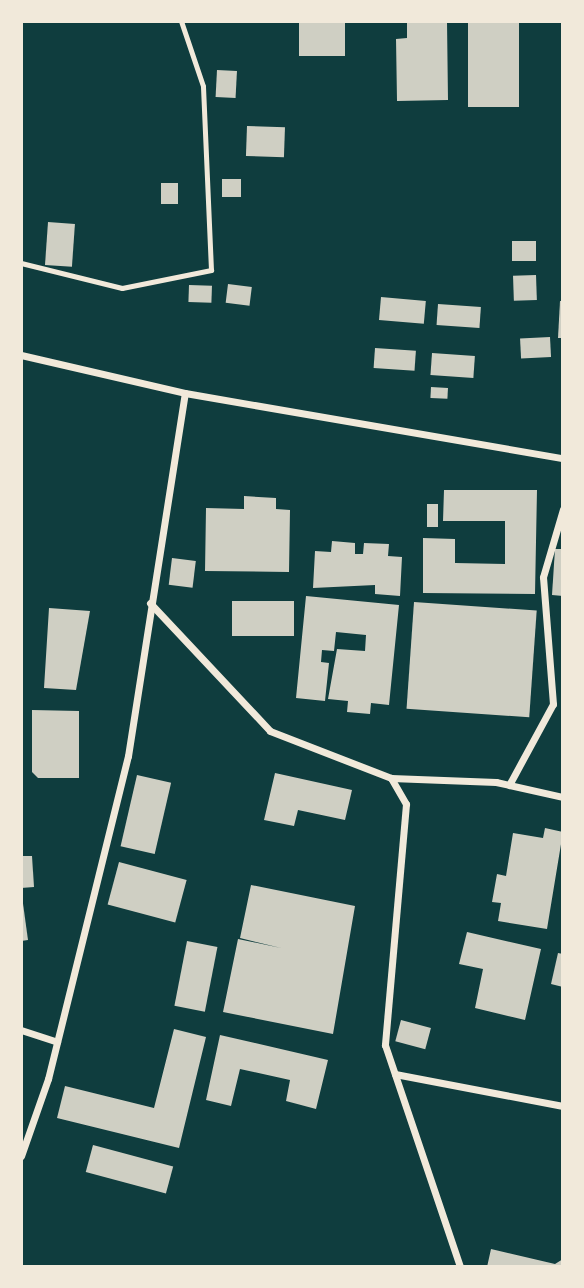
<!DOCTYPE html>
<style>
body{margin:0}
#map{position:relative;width:584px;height:1288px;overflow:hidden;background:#0f3d3e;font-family:Bitter,serif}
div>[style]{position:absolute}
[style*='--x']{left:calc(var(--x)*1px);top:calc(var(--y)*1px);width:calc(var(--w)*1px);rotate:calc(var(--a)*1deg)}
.building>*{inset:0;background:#cfcfc3;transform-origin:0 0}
.service>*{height:5px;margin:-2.5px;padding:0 2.5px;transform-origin:2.5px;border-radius:2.5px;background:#f1e9da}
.minor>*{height:7px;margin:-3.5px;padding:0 3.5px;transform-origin:3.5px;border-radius:3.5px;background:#f1e9da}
span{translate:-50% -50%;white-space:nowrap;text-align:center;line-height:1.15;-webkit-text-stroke:6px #f1e9da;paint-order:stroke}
.frame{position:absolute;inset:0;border:23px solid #f1e9da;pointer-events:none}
</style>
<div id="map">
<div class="building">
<i style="left:299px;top:21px;width:46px;height:35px"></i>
<i style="clip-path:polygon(407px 21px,447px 21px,448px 100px,397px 101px,396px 39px,407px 38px)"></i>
<i style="left:468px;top:21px;width:51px;height:86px"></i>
<i style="left:217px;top:70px;width:20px;height:27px;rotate:3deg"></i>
<i style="left:247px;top:126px;width:38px;height:30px;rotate:2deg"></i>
<i style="left:222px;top:179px;width:19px;height:18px"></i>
<i style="left:161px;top:183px;width:17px;height:21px"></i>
<i style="left:48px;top:222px;width:27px;height:43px;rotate:4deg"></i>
<i style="left:512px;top:241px;width:24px;height:20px"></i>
<i style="left:536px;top:275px;width:25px;height:23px;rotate:88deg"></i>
<i style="left:228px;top:284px;width:24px;height:19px;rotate:7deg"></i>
<i style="left:189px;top:285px;width:23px;height:17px;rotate:2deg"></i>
<i style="left:381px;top:297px;width:45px;height:23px;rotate:5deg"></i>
<i style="clip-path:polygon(560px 301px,563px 301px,563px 338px,558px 338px)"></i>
<i style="left:438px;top:304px;width:43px;height:21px;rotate:4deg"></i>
<i style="left:550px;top:337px;width:20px;height:30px;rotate:87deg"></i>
<i style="left:375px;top:348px;width:41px;height:20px;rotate:4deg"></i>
<i style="left:432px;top:353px;width:43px;height:22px;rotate:4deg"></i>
<i style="left:431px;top:387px;width:17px;height:11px;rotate:3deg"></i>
<i style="clip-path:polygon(444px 490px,537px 490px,535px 594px,423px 593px,423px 538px,455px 539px,455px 563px,505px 564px,505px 521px,443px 521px)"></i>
<i style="clip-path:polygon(244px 496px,276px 498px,276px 509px,290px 510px,289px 572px,205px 571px,206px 508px,244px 509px)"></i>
<i style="left:427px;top:504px;width:11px;height:23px"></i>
<i style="clip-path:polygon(332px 541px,355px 543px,355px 554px,363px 554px,364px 543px,389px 544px,388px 556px,402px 557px,400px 596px,375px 594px,375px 585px,313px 588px,315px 551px,331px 552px)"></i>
<i style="clip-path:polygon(555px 549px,563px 549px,563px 596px,552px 595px)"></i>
<i style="left:172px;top:558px;width:24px;height:27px;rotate:7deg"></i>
<i style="clip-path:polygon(306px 596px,399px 605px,389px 705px,371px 703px,370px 714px,347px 712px,348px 701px,328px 699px,337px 649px,365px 651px,366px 635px,336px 632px,334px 651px,322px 650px,321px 662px,329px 663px,325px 701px,296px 698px)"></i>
<i style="left:232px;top:601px;width:62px;height:35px"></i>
<i style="left:414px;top:602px;width:123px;height:107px;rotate:4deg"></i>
<i style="clip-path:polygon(49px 608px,90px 611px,76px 690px,44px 688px)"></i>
<i style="clip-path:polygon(32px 710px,79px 711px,79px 778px,38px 778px,32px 772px)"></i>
<i style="clip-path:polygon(275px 773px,352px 790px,345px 820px,298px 810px,294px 826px,264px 820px)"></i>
<i style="left:137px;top:775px;width:35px;height:73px;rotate:13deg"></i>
<i style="clip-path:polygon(545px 828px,563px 832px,547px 929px,498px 921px,501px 903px,492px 902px,497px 874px,506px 876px,513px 833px,543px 838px)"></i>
<i style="clip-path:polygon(21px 856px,32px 856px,34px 887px,21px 888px)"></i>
<i style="left:119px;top:862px;width:70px;height:44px;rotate:15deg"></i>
<i style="clip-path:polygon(251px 885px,355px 906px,333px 1034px,223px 1012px,238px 939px,281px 948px,240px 938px)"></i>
<i style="clip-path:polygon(21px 889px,28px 940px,21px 941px)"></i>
<i style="clip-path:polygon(467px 932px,541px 949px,525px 1020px,475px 1008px,483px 969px,459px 964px)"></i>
<i style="left:187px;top:941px;width:31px;height:66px;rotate:11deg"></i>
<i style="clip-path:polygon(558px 953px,563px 954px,563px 987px,551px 984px)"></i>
<i style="left:401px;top:1020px;width:31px;height:22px;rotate:15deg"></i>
<i style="clip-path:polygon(174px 1029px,206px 1037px,179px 1148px,57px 1118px,65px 1086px,154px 1108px)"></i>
<i style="clip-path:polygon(220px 1035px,328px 1060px,316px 1109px,286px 1101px,290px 1080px,240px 1069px,231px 1106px,206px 1100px)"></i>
<i style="left:93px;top:1145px;width:83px;height:28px;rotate:15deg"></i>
<i style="clip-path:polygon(491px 1249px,555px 1264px,563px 1259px,563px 1267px,487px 1267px)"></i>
</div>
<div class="service">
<i style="--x:21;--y:263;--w:104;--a:13.9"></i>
<i style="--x:122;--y:288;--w:91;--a:-11.4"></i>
<i style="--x:211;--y:270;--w:184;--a:-92.5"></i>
<i style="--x:203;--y:86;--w:69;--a:-108.7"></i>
</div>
<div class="minor">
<i style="--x:21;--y:355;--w:168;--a:13"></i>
<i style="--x:185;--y:393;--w:384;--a:9.8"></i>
<i style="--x:150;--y:603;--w:175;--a:46.8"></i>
<i style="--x:270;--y:731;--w:130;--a:21.2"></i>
<i style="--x:391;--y:778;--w:30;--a:60"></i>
<i style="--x:406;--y:804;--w:242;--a:95"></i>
<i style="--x:385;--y:1045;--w:234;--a:71.3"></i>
<i style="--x:391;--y:778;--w:105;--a:2.2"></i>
<i style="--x:496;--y:782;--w:69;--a:12.6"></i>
<i style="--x:509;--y:785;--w:92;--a:-61.5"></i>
<i style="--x:553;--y:704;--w:127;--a:-94.5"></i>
<i style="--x:543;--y:577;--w:71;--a:-73.6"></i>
<i style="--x:21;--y:1030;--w:38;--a:18"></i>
<i style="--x:395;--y:1074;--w:171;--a:10.8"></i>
<i style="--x:21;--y:1156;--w:82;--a:-70.7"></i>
<i style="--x:48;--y:1079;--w:333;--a:-76.1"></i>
<i style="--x:128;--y:756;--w:367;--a:-81.1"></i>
</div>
<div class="frame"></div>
</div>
